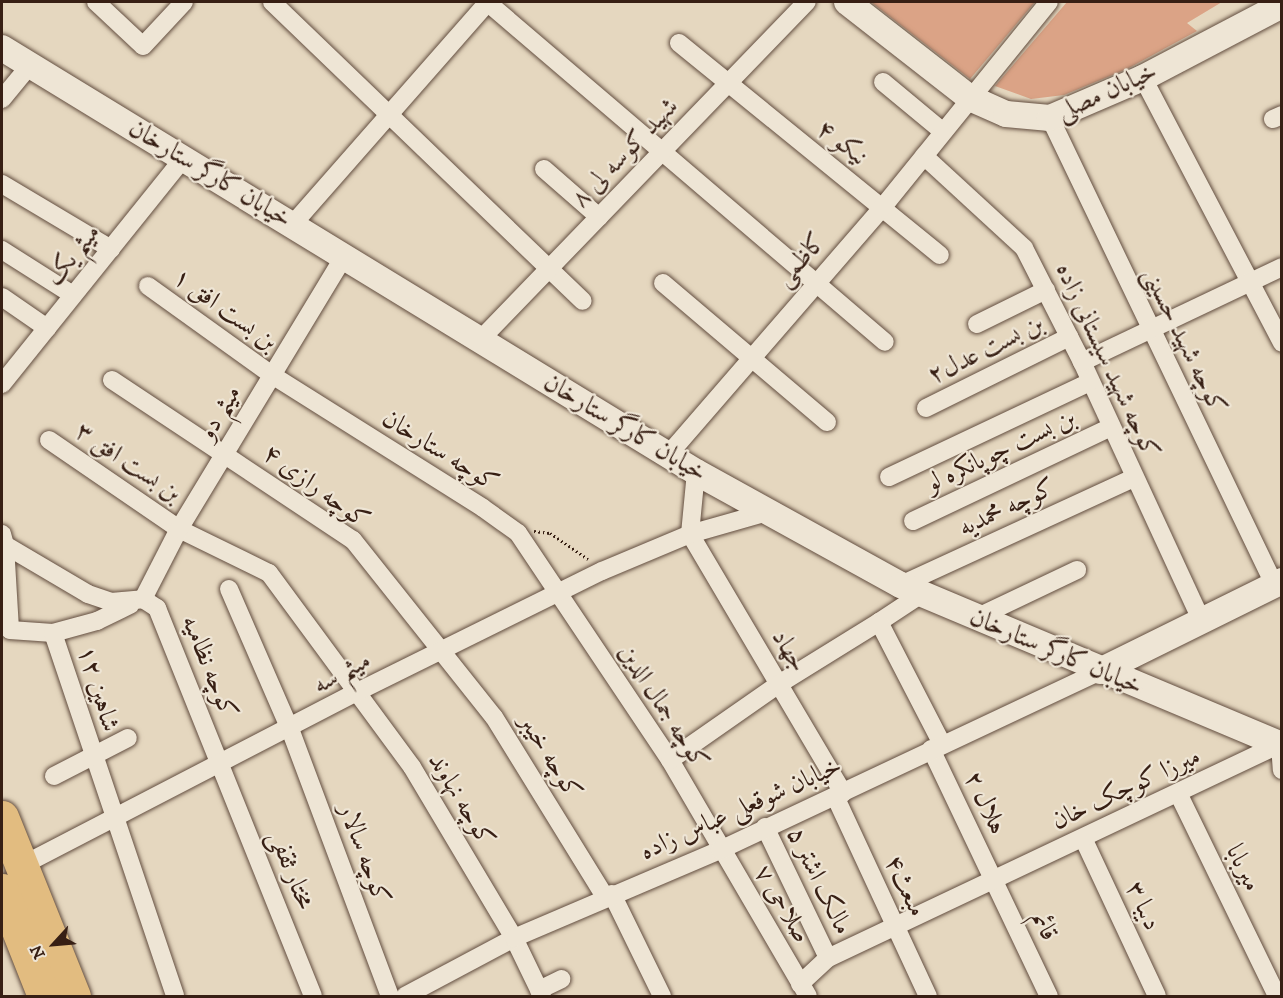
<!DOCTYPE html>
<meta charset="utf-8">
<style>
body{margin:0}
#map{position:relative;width:1283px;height:998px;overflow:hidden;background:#e5d7bf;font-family:"IM FELL DW Pica",Amiri,serif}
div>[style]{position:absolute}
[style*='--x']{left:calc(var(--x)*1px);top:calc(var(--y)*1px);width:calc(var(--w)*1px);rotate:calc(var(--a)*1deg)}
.building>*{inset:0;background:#dba386}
.path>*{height:3px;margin-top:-1.5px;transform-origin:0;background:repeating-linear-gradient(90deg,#371f14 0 1.5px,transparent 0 4.5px)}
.roads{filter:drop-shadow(0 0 2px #624d3f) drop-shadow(0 0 2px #624d3f)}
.street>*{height:18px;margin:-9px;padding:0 9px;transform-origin:9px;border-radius:9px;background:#eee5d5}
.secondary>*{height:26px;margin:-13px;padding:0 13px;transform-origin:13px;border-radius:13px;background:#eee5d5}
.highway>*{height:33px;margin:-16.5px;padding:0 16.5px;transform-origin:16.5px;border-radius:16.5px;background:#e2bc80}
span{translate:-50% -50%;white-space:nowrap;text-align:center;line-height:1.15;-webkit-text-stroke:4.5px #eee5d5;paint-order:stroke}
.street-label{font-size:26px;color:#371f14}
.frame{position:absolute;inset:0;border:3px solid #371f14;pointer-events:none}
.north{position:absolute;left:24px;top:914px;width:60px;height:60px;-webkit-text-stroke:4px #eee5d5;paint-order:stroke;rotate:244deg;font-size:16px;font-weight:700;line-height:24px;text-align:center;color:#371f14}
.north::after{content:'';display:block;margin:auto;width:21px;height:27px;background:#371f14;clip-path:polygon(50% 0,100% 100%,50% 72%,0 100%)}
</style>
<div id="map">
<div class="building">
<i style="clip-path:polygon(871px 2px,1035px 2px,970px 79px)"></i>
<i style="clip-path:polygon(1067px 2px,1222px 2px,1187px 23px,1197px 31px,1127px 69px,1064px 95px,1031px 99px,995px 86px)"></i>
</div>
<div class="path">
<i style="--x:534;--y:531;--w:16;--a:7"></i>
<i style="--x:550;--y:533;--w:46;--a:34.4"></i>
</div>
<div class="roads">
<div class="street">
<i style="--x:96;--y:2;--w:64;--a:43.1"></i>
<i style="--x:143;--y:46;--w:60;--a:-47"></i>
<i style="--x:272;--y:2;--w:431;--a:43.9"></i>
<i style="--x:487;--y:2;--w:523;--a:40.51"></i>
<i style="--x:679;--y:43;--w:336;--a:39.1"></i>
<i style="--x:1143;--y:78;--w:299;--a:62.3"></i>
<i style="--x:883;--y:82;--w:77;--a:39.7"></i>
<i style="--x:2;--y:99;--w:44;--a:-50.5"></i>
<i style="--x:1050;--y:118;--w:517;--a:64.33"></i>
<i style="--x:1273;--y:119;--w:10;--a:-24"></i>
<i style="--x:924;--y:156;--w:136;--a:42.6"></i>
<i style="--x:1024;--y:248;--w:128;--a:63"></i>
<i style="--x:1082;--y:362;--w:283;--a:65.2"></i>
<i style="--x:544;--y:169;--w:73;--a:41.1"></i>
<i style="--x:2;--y:184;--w:127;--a:30.8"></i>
<i style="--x:293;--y:224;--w:295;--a:-48.7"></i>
<i style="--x:2;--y:250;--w:84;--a:32.4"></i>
<i style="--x:663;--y:283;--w:215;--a:40.3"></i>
<i style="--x:148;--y:286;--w:153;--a:35.7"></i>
<i style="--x:272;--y:375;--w:249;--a:32.2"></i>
<i style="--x:483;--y:508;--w:43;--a:35.5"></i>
<i style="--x:518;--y:533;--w:273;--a:56.2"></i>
<i style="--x:670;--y:760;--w:273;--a:59.7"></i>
<i style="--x:2;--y:297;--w:55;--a:34.6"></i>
<i style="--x:977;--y:324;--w:77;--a:-26.2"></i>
<i style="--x:481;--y:339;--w:469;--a:-46"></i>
<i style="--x:1082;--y:362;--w:221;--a:-25.4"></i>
<i style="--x:112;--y:380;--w:289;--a:33.6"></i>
<i style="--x:353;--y:540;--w:226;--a:51.5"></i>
<i style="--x:494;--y:717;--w:213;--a:58.3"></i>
<i style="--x:2;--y:384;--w:290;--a:-51.2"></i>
<i style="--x:926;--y:408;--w:160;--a:-26.4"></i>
<i style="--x:49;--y:440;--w:158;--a:34.4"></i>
<i style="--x:179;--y:529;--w:100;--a:26.1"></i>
<i style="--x:269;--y:573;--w:241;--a:53.6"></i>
<i style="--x:412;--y:767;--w:199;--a:59.2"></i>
<i style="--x:514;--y:938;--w:64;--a:64.2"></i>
<i style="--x:668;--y:455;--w:327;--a:-49.1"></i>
<i style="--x:882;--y:208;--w:265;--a:-51"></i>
<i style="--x:889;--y:477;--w:222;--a:-25.3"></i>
<i style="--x:913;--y:521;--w:219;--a:-25.4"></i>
<i style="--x:2;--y:534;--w:11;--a:75"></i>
<i style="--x:5;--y:545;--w:96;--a:30.6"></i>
<i style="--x:88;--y:594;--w:24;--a:19"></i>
<i style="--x:111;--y:602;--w:32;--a:-5"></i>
<i style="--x:143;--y:599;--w:17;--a:33"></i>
<i style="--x:157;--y:608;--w:418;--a:68.1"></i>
<i style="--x:690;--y:534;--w:301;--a:59.4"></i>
<i style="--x:690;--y:534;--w:62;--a:-84.5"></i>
<i style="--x:5;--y:545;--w:85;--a:86.6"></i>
<i style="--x:10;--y:630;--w:43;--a:4"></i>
<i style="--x:53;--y:633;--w:46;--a:-15.3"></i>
<i style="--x:97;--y:621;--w:37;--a:-26"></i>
<i style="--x:901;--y:585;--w:256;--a:-24.7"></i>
<i style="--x:229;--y:589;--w:153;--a:66.5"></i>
<i style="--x:290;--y:729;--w:285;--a:69.5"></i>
<i style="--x:920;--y:595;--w:49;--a:146.6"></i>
<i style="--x:879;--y:622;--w:137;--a:62.7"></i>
<i style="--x:143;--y:599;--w:79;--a:-62.8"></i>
<i style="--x:179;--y:529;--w:320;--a:-58.8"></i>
<i style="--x:976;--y:618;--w:112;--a:-25.4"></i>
<i style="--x:53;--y:633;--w:383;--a:71.4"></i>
<i style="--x:931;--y:749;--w:274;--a:64.5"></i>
<i style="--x:670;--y:760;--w:133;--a:-34.9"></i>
<i style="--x:779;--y:684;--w:118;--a:-31.8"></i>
<i style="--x:54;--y:776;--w:83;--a:-27.2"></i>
<i style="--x:1178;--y:793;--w:226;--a:64"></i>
<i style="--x:835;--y:796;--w:221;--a:65.1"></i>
<i style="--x:765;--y:827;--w:145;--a:64.3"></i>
<i style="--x:1083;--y:838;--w:174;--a:64.9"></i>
<i style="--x:21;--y:866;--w:378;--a:-27.4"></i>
<i style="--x:357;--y:692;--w:273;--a:-26.3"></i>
<i style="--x:602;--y:571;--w:95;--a:-22.8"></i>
<i style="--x:690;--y:534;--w:80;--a:-15.9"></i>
<i style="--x:612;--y:894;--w:114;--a:63.9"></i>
<i style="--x:800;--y:984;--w:38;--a:-43"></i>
<i style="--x:828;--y:958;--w:500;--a:-25.34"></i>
<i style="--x:1280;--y:744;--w:26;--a:86"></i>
<i style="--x:539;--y:990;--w:25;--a:-26"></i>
<i style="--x:405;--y:996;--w:123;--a:-28"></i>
<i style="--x:514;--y:938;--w:224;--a:-23.1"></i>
<i style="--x:720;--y:850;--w:420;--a:-25.2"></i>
</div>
<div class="secondary">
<i style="--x:847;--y:2;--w:156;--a:38"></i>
<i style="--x:970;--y:98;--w:39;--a:24"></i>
<i style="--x:1006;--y:114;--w:44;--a:5.2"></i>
<i style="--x:1050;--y:118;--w:101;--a:-23.3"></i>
<i style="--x:1143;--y:78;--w:157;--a:-27.7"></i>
<i style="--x:2;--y:48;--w:813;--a:31.42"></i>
<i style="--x:696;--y:472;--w:234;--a:28.9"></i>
<i style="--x:901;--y:585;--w:413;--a:22.8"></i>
<i style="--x:1100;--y:671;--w:203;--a:-26.3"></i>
</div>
<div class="highway">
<i style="--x:2;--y:817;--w:193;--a:68.1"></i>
<i style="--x:2;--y:890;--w:114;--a:68.4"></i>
</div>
</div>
<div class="street-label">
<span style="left:1107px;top:92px;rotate:-24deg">خیابان مصلی</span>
<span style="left:842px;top:143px;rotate:38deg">نیکو ۴</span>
<span style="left:625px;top:153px;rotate:-46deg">شهید کوسه لی ۸</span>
<span style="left:210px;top:174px;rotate:31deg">خیابان کارگر ستارخان</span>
<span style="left:73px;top:255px;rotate:-51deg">میثم یک</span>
<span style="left:801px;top:260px;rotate:-48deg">کاظمی</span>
<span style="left:225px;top:310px;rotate:36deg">بن بست افق ۱</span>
<span style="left:1184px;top:341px;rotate:64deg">کوچه شهید حسینی</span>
<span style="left:986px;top:350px;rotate:-26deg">بن بست عدل۲</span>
<span style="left:1107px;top:361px;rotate:65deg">کوچه شهید سیستانی زاده</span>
<span style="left:220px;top:413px;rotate:-59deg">میثم دو</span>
<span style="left:625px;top:428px;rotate:31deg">خیابان کارگر ستارخان</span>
<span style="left:440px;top:451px;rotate:32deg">کوچه ستارخان</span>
<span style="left:1001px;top:451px;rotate:-25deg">بن بست چوپانکره لو</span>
<span style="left:128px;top:463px;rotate:34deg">بن بست افق ۳</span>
<span style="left:316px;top:487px;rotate:36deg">کوچه رازی ۴</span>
<span style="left:1007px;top:508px;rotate:-25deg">کوچه محمدیه</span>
<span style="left:789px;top:651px;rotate:59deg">جهاد</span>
<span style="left:1056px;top:652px;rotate:23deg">خیابان کارگر ستارخان</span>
<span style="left:209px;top:667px;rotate:68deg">کوچه نظامیه</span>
<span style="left:342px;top:673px;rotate:-28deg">میثم سه</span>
<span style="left:98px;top:689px;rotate:73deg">شاهین ۱۲</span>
<span style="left:663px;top:707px;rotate:57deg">کوچه جمال الدین</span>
<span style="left:550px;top:757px;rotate:58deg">کوچه خیبر</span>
<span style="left:1126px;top:789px;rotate:-25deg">میرزا کوچک خان</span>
<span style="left:461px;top:800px;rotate:59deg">کوچه نهاوند</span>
<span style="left:985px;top:803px;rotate:65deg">هلال ۲</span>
<span style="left:741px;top:809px;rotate:-24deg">خیابان شوقعلی عباس زاده</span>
<span style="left:364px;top:854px;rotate:70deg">کوچه سالار</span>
<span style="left:1243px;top:868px;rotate:64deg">میربابا</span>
<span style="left:291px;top:870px;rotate:68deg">مختار ثقفی</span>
<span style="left:819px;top:881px;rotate:64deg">مالک اشتر ۵</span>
<span style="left:905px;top:886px;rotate:65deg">مبعث۴</span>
<span style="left:782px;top:904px;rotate:59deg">صلاحی ۷</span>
<span style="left:1143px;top:906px;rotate:65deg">دیبا ۳</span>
<span style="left:1044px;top:926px;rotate:64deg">قائم</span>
</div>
<div class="frame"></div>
<div class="north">N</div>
</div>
